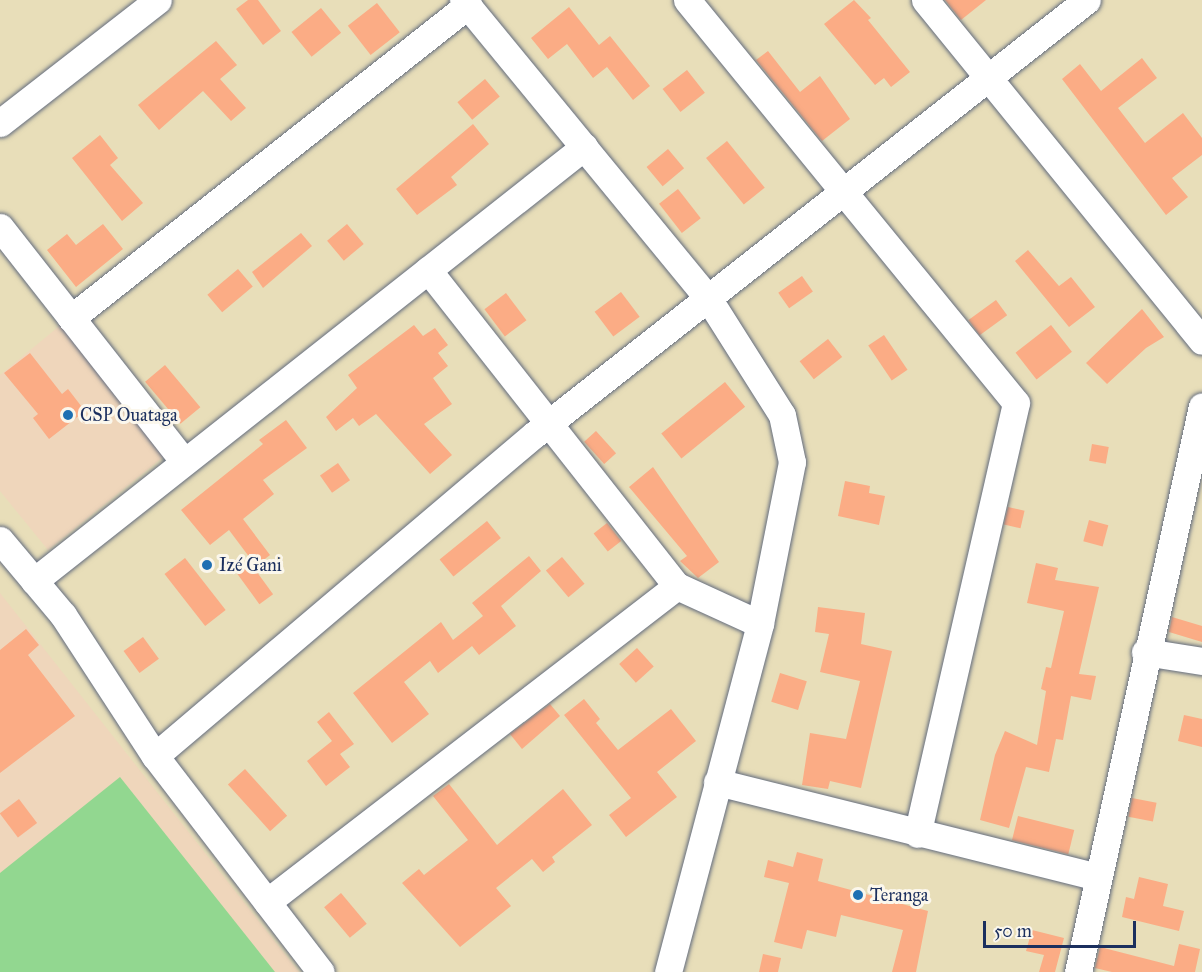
<!DOCTYPE html>
<meta charset="utf-8">
<style>
body{margin:0}
#map{position:relative;width:1202px;height:972px;overflow:hidden;background:#e8deb9;font-family:"IM FELL Great Primer",serif}
div>[style]{position:absolute}
[style*='--x']{left:calc(var(--x)*1px);top:calc(var(--y)*1px);width:calc(var(--w)*1px);rotate:calc(var(--a)*1deg)}
.built>*{inset:0;background:#efd6bb}
.green>*{inset:0;background:#92d790}
.building>*{inset:0;background:#fbac85;transform-origin:0 0}
.roads{filter:drop-shadow(0 0 2px #636c7e) drop-shadow(0 0 2px #636c7e)}
.minor>*{height:27px;margin:-13.5px;padding:0 13.5px;transform-origin:13.5px;border-radius:13.5px;background:#fff}
.dots>*{width:16px;height:16px;translate:-50% -50%;box-sizing:border-box;border:3px solid #fbf7ec;border-radius:50%}
span{translate:-50% -50%;white-space:nowrap;text-align:center;line-height:1.15;-webkit-text-stroke:6px #fbf7ec;paint-order:stroke}
.poi-label{font-size:18px;color:#1b2f5e}
.left{translate:0 -50%;text-align:left}
.scale{position:absolute;left:983px;top:921px;width:153px;height:27px;box-sizing:border-box;border:3px solid #1b2f5e;border-top:0;padding-left:8px;font-size:18px;line-height:21px;white-space:nowrap;color:#1b2f5e;-webkit-text-stroke:4px #fbf7ec;paint-order:stroke}
</style>
<div id="map">
<div class="built">
<i style="clip-path:polygon(63px 323px,167px 454px,48px 550px,0 491px,0 375px)"></i>
<i style="clip-path:polygon(0 593px,299px 972px,0 972px)"></i>
</div>
<div class="green">
<i style="clip-path:polygon(120px 777px,275px 972px,0 972px,0 873px)"></i>
</div>
<div class="building">
<i style="clip-path:polygon(248px 0,258px 0,281px 31px,263px 45px,236px 9px)"></i>
<i style="clip-path:polygon(854px 0,871px 18px,868px 20px,910px 72px,891px 87px,884px 78px,875px 85px,824px 24px)"></i>
<i style="clip-path:polygon(945px 0,986px 0,961px 20px)"></i>
<i style="left:377px;top:3px;width:37px;height:37px;rotate:52deg"></i>
<i style="clip-path:polygon(569px 7px,599px 45px,610px 36px,650px 86px,633px 100px,607px 67px,593px 78px,567px 44px,548px 59px,531px 38px)"></i>
<i style="left:321px;top:8px;width:32px;height:38px;rotate:51deg"></i>
<i style="clip-path:polygon(216px 41px,237px 65px,220px 79px,246px 108px,231px 121px,203px 91px,159px 130px,138px 105px)"></i>
<i style="clip-path:polygon(768px 51px,800px 92px,820px 76px,850px 119px,822px 141px,756px 60px)"></i>
<i style="clip-path:polygon(1142px 58px,1157px 78px,1118px 108px,1145px 143px,1183px 113px,1202px 138px,1202px 155px,1172px 178px,1188px 197px,1166px 215px,1062px 79px,1080px 64px,1101px 91px)"></i>
<i style="left:687px;top:70px;width:29px;height:31px;rotate:52deg"></i>
<i style="left:485px;top:79px;width:23px;height:36px;rotate:50deg"></i>
<i style="clip-path:polygon(473px 124px,489px 144px,451px 177px,457px 185px,417px 215px,396px 189px)"></i>
<i style="clip-path:polygon(100px 135px,118px 158px,110px 165px,143px 203px,122px 221px,72px 158px)"></i>
<i style="left:727px;top:141px;width:60px;height:27px;rotate:51deg"></i>
<i style="left:668px;top:149px;width:25px;height:28px;rotate:50deg"></i>
<i style="left:678px;top:189px;width:37px;height:24px;rotate:52deg"></i>
<i style="clip-path:polygon(103px 224px,123px 249px,76px 287px,47px 250px,67px 234px,76px 245px)"></i>
<i style="left:347px;top:224px;width:26px;height:26px;rotate:50deg"></i>
<i style="clip-path:polygon(301px 233px,312px 246px,263px 288px,252px 272px)"></i>
<i style="clip-path:polygon(1028px 250px,1059px 286px,1071px 277px,1095px 307px,1069px 327px,1015px 261px)"></i>
<i style="left:238px;top:269px;width:23px;height:40px;rotate:50deg"></i>
<i style="left:802px;top:276px;width:19px;height:29px;rotate:55deg"></i>
<i style="left:621px;top:292px;width:31px;height:33px;rotate:53deg"></i>
<i style="left:506px;top:293px;width:34px;height:27px;rotate:53deg"></i>
<i style="left:996px;top:300px;width:19px;height:34px;rotate:54deg"></i>
<i style="clip-path:polygon(1142px 309px,1164px 337px,1146px 348px,1107px 384px,1086px 363px)"></i>
<i style="clip-path:polygon(414px 325px,423px 336px,435px 328px,448px 345px,438px 353px,448px 366px,433px 378px,452px 404px,424px 424px,452px 455px,430px 474px,376px 414px,359px 426px,353px 418px,336px 431px,326px 417px,357px 388px,348px 375px)"></i>
<i style="left:1051px;top:325px;width:34px;height:45px;rotate:52deg"></i>
<i style="left:884px;top:335px;width:42px;height:19px;rotate:56deg"></i>
<i style="left:828px;top:339px;width:23px;height:36px;rotate:52deg"></i>
<i style="clip-path:polygon(30px 353px,62px 394px,68px 389px,85px 411px,49px 439px,33px 418px,38px 414px,4px 373px)"></i>
<i style="left:165px;top:365px;width:55px;height:26px;rotate:50deg"></i>
<i style="left:725px;top:382px;width:32px;height:82px;rotate:51deg"></i>
<i style="clip-path:polygon(286px 420px,307px 448px,263px 480px,274px 494px,243px 519px,270px 555px,256px 566px,229px 530px,210px 545px,181px 510px,263px 444px,259px 440px)"></i>
<i style="left:596px;top:431px;width:30px;height:16px;rotate:48deg"></i>
<i style="left:1092px;top:444px;width:17px;height:17px;rotate:10deg"></i>
<i style="left:338px;top:463px;width:21px;height:22px;rotate:55deg"></i>
<i style="clip-path:polygon(653px 467px,719px 562px,698px 578px,680px 561px,687px 556px,629px 487px)"></i>
<i style="clip-path:polygon(845px 481px,870px 486px,869px 493px,885px 496px,879px 525px,838px 516px)"></i>
<i style="left:1008px;top:507px;width:17px;height:18px;rotate:13deg"></i>
<i style="left:1089px;top:520px;width:20px;height:22px;rotate:15deg"></i>
<i style="left:487px;top:521px;width:22px;height:61px;rotate:51deg"></i>
<i style="left:607px;top:523px;width:23px;height:17px;rotate:52deg"></i>
<i style="clip-path:polygon(529px 556px,541px 571px,501px 606px,516px 626px,479px 655px,472px 646px,438px 673px,430px 661px,404px 682px,429px 714px,392px 743px,353px 693px,441px 622px,453px 640px,483px 616px,472px 603px)"></i>
<i style="left:562px;top:557px;width:35px;height:21px;rotate:50deg"></i>
<i style="left:185px;top:558px;width:66px;height:26px;rotate:52deg"></i>
<i style="left:249px;top:561px;width:41px;height:17px;rotate:54deg"></i>
<i style="clip-path:polygon(1036px 563px,1058px 568px,1055px 580px,1099px 587px,1079px 674px,1096px 676px,1091px 700px,1071px 696px,1063px 740px,1056px 739px,1049px 772px,1026px 767px,1009px 828px,980px 820px,995px 755px,1005px 731px,1037px 745px,1046px 691px,1041px 689px,1046px 667px,1051px 668px,1064px 611px,1027px 603px)"></i>
<i style="clip-path:polygon(818px 607px,865px 613px,861px 644px,892px 651px,861px 788px,830px 781px,828px 789px,802px 785px,810px 733px,846px 739px,860px 681px,820px 672px,829px 634px,815px 632px)"></i>
<i style="clip-path:polygon(1172px 617px,1202px 626px,1202px 642px,1169px 632px)"></i>
<i style="clip-path:polygon(26px 629px,39px 645px,28px 655px,75px 716px,0 773px,0 650px)"></i>
<i style="left:143px;top:637px;width:27px;height:24px;rotate:54deg"></i>
<i style="left:637px;top:648px;width:25px;height:24px;rotate:48deg"></i>
<i style="left:780px;top:673px;width:28px;height:30px;rotate:17deg"></i>
<i style="clip-path:polygon(584px 699px,600px 719px,596px 723px,618px 750px,671px 709px,696px 741px,657px 772px,677px 797px,626px 837px,609px 815px,631px 798px,564px 715px)"></i>
<i style="clip-path:polygon(550px 704px,560px 716px,522px 749px,510px 734px)"></i>
<i style="clip-path:polygon(329px 712px,354px 744px,340px 754px,350px 767px,326px 786px,307px 761px,332px 741px,317px 722px)"></i>
<i style="clip-path:polygon(1184px 715px,1202px 719px,1202px 747px,1178px 741px)"></i>
<i style="left:245px;top:769px;width:63px;height:23px;rotate:48deg"></i>
<i style="clip-path:polygon(449px 784px,497px 845px,563px 789px,592px 825px,552px 857px,555px 862px,543px 872px,532px 859px,496px 888px,511px 906px,460px 947px,402px 883px,419px 869px,424px 875px,468px 840px,433px 796px)"></i>
<i style="left:1132px;top:798px;width:25px;height:19px;rotate:11deg"></i>
<i style="left:19px;top:799px;width:30px;height:24px;rotate:53deg"></i>
<i style="left:1018px;top:816px;width:58px;height:25px;rotate:14deg"></i>
<i style="clip-path:polygon(797px 852px,823px 859px,818px 881px,928px 911px,916px 972px,892px 972px,903px 930px,841px 915px,836px 937px,807px 930px,802px 949px,774px 942px,789px 883px,764px 877px,768px 860px,793px 867px)"></i>
<i style="clip-path:polygon(1139px 877px,1168px 884px,1163px 906px,1184px 911px,1179px 931px,1122px 917px,1126px 897px,1134px 899px)"></i>
<i style="left:341px;top:893px;width:40px;height:22px;rotate:50deg"></i>
<i style="clip-path:polygon(1032px 930px,1064px 938px,1055px 972px,1039px 972px,1044px 955px,1026px 951px)"></i>
<i style="clip-path:polygon(1179px 944px,1200px 949px,1195px 972px,1112px 972px,1095px 968px,1100px 947px,1174px 966px)"></i>
<i style="clip-path:polygon(763px 954px,781px 958px,778px 972px,759px 972px)"></i>
</div>
<div class="roads">
<div class="minor">
<i style="--x:463;--y:0;--w:386;--a:50.6"></i>
<i style="--x:708;--y:298;--w:138;--a:57.7"></i>
<i style="--x:782;--y:415;--w:48;--a:78"></i>
<i style="--x:792;--y:462;--w:165;--a:101.2"></i>
<i style="--x:760;--y:624;--w:360;--a:104.8"></i>
<i style="--x:687;--y:0;--w:520;--a:50.77"></i>
<i style="--x:1016;--y:403;--w:442;--a:102.9"></i>
<i style="--x:925;--y:0;--w:439;--a:50.9"></i>
<i style="--x:0;--y:123;--w:200;--a:-37.9"></i>
<i style="--x:0;--y:227;--w:298;--a:51.9"></i>
<i style="--x:428;--y:270;--w:402;--a:51.8"></i>
<i style="--x:71;--y:318;--w:506;--a:-38.25"></i>
<i style="--x:0;--y:540;--w:98;--a:50"></i>
<i style="--x:63;--y:615;--w:168;--a:56.9"></i>
<i style="--x:155;--y:756;--w:272;--a:52.5"></i>
<i style="--x:34;--y:581;--w:701;--a:-38.28"></i>
<i style="--x:1145;--y:652;--w:58;--a:9"></i>
<i style="--x:155;--y:756;--w:498;--a:-40.3"></i>
<i style="--x:535;--y:434;--w:702;--a:-38.18"></i>
<i style="--x:717;--y:782;--w:392;--a:14"></i>
<i style="--x:267;--y:902;--w:518;--a:-37.62"></i>
<i style="--x:677;--y:586;--w:91;--a:24.6"></i>
<i style="--x:1078;--y:972;--w:579;--a:-77.64"></i>
</div>
</div>
<div class="dots">
<i style="left:68px;top:415px;background:#1f6fb2"></i>
<i style="left:207px;top:565px;background:#1f6fb2"></i>
<i style="left:858px;top:895px;background:#1f6fb2"></i>
</div>
<div class="poi-label">
<span class="left" style="left:80px;top:415px">CSP Ouataga</span>
<span class="left" style="left:219px;top:565px">Izé Gani</span>
<span class="left" style="left:870px;top:895px">Teranga</span>
</div>
<div class="scale">50 m</div>
</div>
